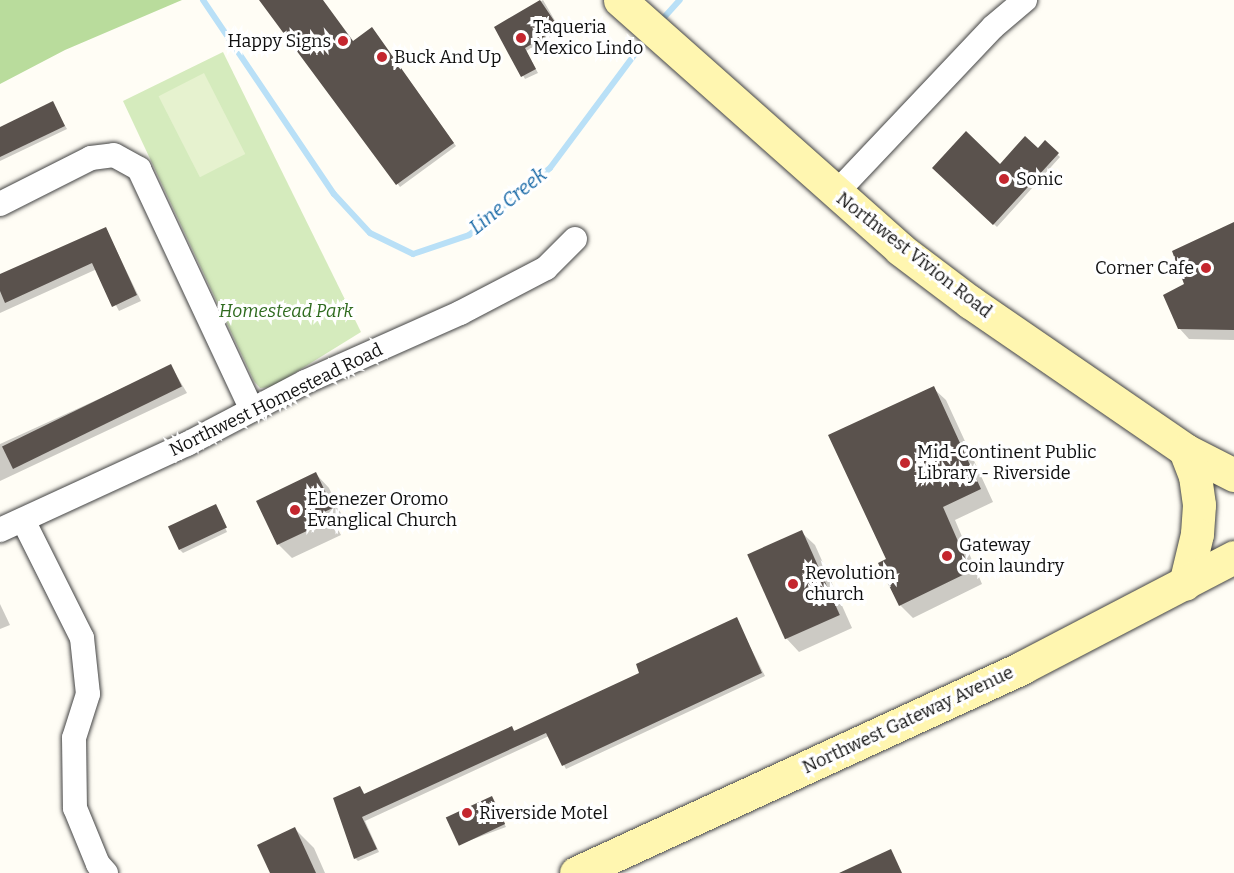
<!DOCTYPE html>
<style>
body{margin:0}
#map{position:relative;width:1234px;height:873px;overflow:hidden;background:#fffdf5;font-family:Bitter,serif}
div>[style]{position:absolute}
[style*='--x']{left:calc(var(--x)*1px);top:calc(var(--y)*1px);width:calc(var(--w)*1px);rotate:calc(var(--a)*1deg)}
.green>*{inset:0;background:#d5ebbd}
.forest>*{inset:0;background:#b9dc9c}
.pitch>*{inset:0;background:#e6f2cf;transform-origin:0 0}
.shadow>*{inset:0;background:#0003}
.stream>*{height:6px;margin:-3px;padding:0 3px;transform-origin:3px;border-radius:3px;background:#b9e0f7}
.building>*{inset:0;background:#5a524d;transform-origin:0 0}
.roads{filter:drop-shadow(0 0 2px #444) drop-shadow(0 0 2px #444)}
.street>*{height:24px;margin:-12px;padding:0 12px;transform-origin:12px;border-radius:12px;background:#fff}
.secondary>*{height:33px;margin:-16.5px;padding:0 16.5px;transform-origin:16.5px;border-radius:16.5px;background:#fff6b0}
.dots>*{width:16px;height:16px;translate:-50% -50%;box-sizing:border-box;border:3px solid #fff;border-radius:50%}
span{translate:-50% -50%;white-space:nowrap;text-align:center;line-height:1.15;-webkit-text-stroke:6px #fff;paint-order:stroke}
.poi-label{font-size:18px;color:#111}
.left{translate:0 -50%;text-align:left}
.right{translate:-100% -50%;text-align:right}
.street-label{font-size:18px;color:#111}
.park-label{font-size:18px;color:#2f6b1f;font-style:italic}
.water-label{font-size:20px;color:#1768a6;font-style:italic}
</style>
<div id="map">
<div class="green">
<i style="clip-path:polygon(223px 52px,361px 332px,272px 387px,260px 388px,254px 381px,123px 101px)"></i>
</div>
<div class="forest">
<i style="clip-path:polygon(0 0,182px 0,65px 50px,0 84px)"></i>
</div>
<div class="pitch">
<i style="left:204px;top:73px;width:91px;height:51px;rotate:63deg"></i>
</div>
<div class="shadow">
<i style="clip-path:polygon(261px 0,322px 0,353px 43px,375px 32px,456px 146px,400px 187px)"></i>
<i style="clip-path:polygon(543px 0,561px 31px,526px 51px,538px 73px,525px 79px,496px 28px)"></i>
<i style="clip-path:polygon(52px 103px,67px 129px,0 161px,0 128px)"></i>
<i style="clip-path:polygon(1045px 142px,1060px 157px,997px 227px,934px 168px,1000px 166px,1039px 150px)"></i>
<i style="clip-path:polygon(1234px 225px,1234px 340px,1189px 339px,1179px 328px,1185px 285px)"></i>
<i style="clip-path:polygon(106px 229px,141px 301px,119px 311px,97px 269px,0 313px,0 277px)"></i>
<i style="clip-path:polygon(171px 366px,187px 393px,0 481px,0 444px)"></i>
<i style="clip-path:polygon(933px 388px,946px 400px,993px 502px,955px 520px,982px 584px,913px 618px,900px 605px,888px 560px)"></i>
<i style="clip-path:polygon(316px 474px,329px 488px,345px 522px,336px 526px,341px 535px,292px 558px,279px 545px,258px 502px)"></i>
<i style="clip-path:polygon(216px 507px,227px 532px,183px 553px,180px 550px)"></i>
<i style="clip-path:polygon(801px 532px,815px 545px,852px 628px,799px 652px,786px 638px,749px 555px)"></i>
<i style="clip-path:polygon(0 604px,10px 625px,0 629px)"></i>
<i style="clip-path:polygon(736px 619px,765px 676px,566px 769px,549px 736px,365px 821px,379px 852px,358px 861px,355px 858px,360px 787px,365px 795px,512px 728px,516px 732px,641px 673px)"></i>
<i style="clip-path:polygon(491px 797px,506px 827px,460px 844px,457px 841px)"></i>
<i style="clip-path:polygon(295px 829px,314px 848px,325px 873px,271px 873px)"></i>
</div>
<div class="stream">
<i style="--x:203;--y:0;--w:234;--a:56"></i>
<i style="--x:334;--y:194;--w:53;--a:47.3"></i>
<i style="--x:370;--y:233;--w:48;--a:26"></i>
<i style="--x:413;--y:254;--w:59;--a:-18.7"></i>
<i style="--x:469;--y:235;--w:105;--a:-39.6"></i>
<i style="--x:550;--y:168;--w:162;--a:-53.3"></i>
<i style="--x:659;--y:23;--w:31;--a:-48"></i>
</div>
<div class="building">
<i style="clip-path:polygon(259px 0,323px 0,353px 41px,372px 27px,454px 143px,396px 185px)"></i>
<i style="clip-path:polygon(540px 0,559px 28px,525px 48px,536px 69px,521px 77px,494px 27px)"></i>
<i style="clip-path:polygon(53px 101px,65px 126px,0 157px,0 127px)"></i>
<i style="clip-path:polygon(966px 131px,1000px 164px,1025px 136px,1038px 148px,1045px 140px,1059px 153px,993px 225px,932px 168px)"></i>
<i style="clip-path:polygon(1234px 222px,1234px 330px,1178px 329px,1163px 295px,1184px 284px,1172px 251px)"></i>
<i style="clip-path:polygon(106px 227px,137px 295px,112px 307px,92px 263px,5px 303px,0 291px,0 274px)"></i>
<i style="left:171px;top:364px;width:25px;height:188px;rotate:64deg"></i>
<i style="clip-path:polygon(934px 386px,981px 489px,943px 507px,971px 571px,899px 606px,878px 563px,886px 559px,828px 435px)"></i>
<i style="clip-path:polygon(316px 472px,333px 508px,324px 512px,328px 521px,277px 545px,256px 501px)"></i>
<i style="left:216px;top:504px;width:26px;height:53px;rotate:65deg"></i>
<i style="left:802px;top:530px;width:93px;height:60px;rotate:66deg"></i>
<i style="clip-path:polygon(737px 617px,762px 673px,562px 766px,546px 733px,362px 817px,377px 849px,354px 859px,333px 798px,360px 786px,364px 794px,512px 726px,514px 731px,639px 673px,636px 664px)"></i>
<i style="left:492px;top:796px;width:31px;height:51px;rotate:65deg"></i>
<i style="clip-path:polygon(295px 827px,316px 873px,270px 873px,257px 845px)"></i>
<i style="clip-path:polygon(891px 849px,902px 873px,839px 873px)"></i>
</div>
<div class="roads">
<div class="street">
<i style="--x:835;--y:194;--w:230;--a:-46.6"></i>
<i style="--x:993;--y:27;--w:42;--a:-40.2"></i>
<i style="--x:0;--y:204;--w:102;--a:-26.8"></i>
<i style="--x:91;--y:158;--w:23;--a:-7"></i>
<i style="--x:114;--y:155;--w:29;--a:29"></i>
<i style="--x:139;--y:169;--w:266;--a:64.9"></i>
<i style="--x:23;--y:520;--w:132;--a:63.4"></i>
<i style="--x:82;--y:638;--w:56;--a:83.9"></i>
<i style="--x:88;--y:694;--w:46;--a:107.7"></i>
<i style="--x:74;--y:738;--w:70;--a:89.2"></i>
<i style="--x:75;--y:808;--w:61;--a:67.7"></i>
<i style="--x:98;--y:864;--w:12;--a:48"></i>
<i style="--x:0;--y:530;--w:206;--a:-24.7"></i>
<i style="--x:187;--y:444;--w:133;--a:-27.7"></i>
<i style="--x:305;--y:382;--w:170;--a:-24"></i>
<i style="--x:460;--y:313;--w:97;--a:-27.6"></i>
<i style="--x:546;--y:268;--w:41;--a:-45"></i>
</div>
<div class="secondary">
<i style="--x:620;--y:0;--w:375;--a:41.6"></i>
<i style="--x:900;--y:249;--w:88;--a:37.1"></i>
<i style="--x:970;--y:302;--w:261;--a:34.5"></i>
<i style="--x:1185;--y:450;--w:55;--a:27"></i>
<i style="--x:1185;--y:450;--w:28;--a:69"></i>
<i style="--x:1195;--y:476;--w:29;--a:82"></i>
<i style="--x:1199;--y:505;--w:29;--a:94"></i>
<i style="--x:1197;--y:534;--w:51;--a:103.5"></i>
<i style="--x:576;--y:873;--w:492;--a:-24.7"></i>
<i style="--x:1023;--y:667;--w:238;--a:-27.5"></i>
</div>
</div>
<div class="dots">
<i style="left:521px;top:38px;background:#c4262e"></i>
<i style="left:343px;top:41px;background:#c4262e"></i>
<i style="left:382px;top:57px;background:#c4262e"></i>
<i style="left:1004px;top:179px;background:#c4262e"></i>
<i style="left:1206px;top:268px;background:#c4262e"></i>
<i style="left:905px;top:463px;background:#c4262e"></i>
<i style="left:295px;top:510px;background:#c4262e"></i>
<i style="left:947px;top:556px;background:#c4262e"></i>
<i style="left:793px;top:584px;background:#c4262e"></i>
<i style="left:467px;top:813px;background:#c4262e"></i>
</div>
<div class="poi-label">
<span class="left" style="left:533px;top:38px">Taqueria<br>Mexico Lindo</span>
<span class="right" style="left:331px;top:41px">Happy Signs</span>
<span class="left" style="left:394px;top:57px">Buck And Up</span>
<span class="left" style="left:1016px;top:179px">Sonic</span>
<span class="right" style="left:1194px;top:268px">Corner Cafe</span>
<span class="left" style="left:917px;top:463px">Mid-Continent Public<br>Library - Riverside</span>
<span class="left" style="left:307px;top:510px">Ebenezer Oromo<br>Evanglical Church</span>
<span class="left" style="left:959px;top:556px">Gateway<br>coin laundry</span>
<span class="left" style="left:805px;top:584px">Revolution<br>church</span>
<span class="left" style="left:479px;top:813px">Riverside Motel</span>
</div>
<div class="street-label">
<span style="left:914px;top:255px;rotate:38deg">Northwest Vivion Road</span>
<span style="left:276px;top:400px;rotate:-26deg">Northwest Homestead Road</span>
<span style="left:908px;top:720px;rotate:-25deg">Northwest Gateway Avenue</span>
</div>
<div class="park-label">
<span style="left:286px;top:311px">Homestead Park</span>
</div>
<div class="water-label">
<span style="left:508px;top:201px;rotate:-39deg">Line Creek</span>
</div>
</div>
